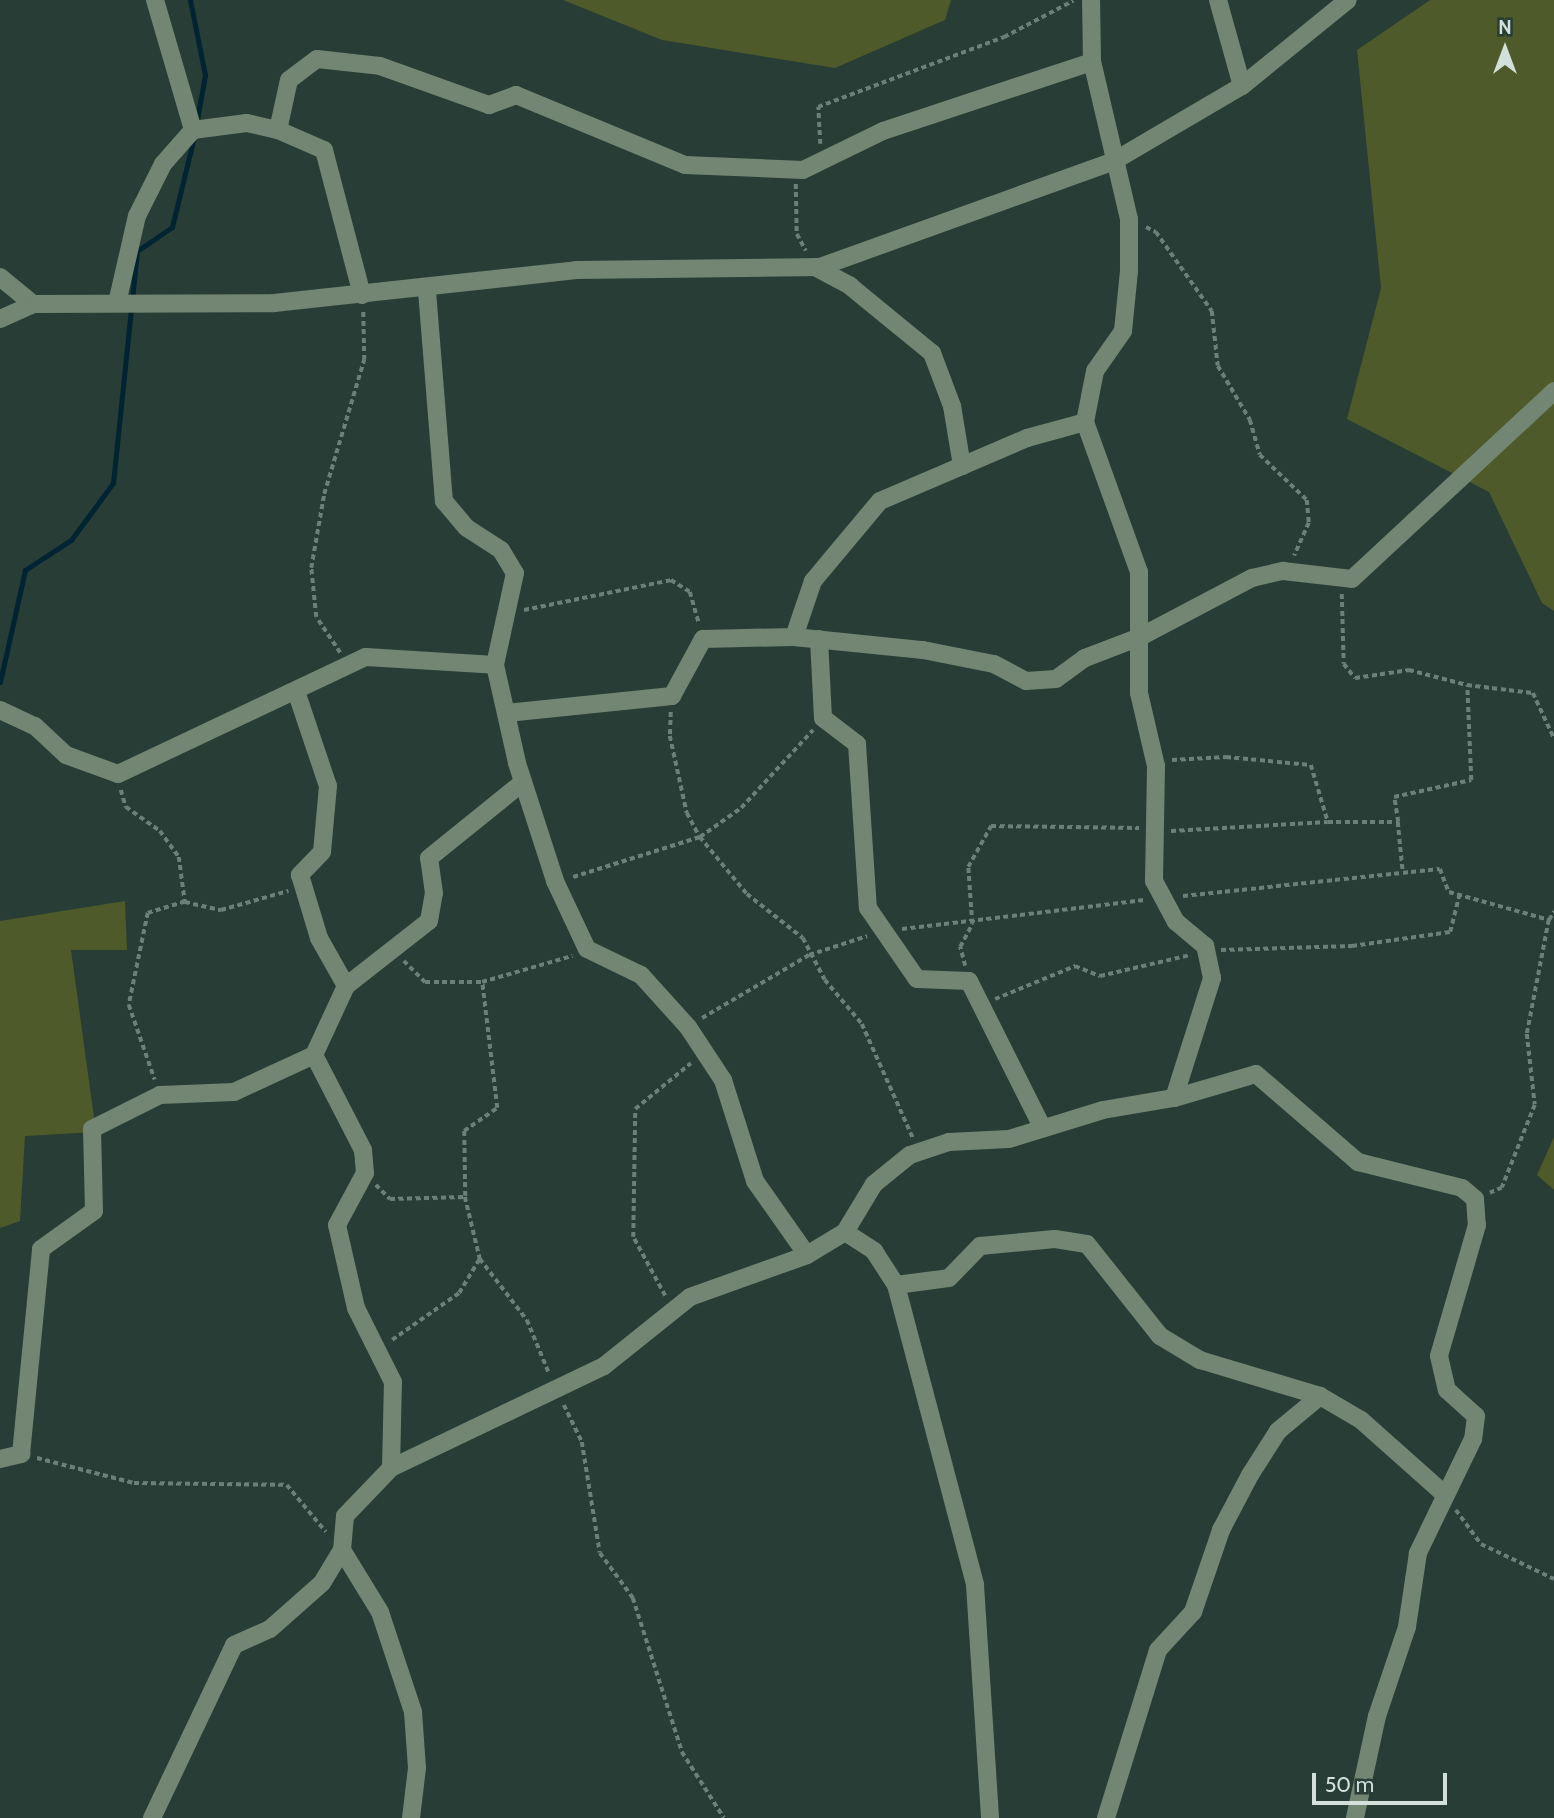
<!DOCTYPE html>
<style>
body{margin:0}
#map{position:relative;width:1554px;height:1818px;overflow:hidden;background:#273d36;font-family:Cabin,sans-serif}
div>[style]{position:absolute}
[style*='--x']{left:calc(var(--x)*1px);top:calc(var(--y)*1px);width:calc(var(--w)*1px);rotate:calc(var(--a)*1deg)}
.green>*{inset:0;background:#4e5a29}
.stream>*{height:5px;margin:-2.5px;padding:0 2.5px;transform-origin:2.5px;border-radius:2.5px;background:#002431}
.path>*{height:3.5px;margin-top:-1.75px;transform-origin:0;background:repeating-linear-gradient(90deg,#6d7f7a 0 5px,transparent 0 8.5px)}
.minor>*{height:18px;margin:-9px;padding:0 9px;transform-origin:9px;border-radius:9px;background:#728673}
span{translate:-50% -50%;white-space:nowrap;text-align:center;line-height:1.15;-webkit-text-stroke:5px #273d36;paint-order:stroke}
.north{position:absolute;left:1470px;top:14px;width:70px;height:70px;-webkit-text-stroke:5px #273d36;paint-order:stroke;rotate:0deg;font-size:19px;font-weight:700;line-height:28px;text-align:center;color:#d2dfdb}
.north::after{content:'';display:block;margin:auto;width:24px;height:32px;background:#d2dfdb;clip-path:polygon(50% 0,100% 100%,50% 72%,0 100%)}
.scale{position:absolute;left:1312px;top:1773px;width:135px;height:32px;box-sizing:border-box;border:4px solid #d2dfdb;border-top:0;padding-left:9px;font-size:21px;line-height:24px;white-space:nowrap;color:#d2dfdb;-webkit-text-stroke:5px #273d36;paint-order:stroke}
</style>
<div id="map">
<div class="green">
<i style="clip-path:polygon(563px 0,951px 0,945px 20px,835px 68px,662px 40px)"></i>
<i style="clip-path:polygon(1430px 0,1554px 0,1554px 611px,1542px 603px,1489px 492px,1347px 419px,1381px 288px,1357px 50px)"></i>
<i style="clip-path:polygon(125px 901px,127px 950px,71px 950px,96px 1132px,25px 1136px,20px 1221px,0 1228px,0 921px)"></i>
<i style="clip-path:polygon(1554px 1137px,1554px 1190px,1537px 1175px)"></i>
</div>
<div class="stream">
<i style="--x:190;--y:0;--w:76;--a:78.7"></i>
<i style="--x:205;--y:75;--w:46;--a:100.1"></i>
<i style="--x:0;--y:682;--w:115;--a:-77.4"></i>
<i style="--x:25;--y:570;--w:55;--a:-33.1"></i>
<i style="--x:71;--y:540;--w:71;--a:-53.6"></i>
<i style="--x:113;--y:483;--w:233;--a:-84.1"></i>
<i style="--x:137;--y:251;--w:42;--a:-34.4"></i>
<i style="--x:172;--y:227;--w:93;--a:-76.3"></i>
</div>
<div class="path">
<i style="--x:820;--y:144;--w:37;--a:-93"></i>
<i style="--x:818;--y:107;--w:199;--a:-20.6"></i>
<i style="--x:1004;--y:37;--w:78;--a:-27.6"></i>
<i style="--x:796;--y:184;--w:50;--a:88.9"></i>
<i style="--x:797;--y:234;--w:19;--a:62"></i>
<i style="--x:1146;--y:227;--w:11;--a:27"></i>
<i style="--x:1156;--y:232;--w:97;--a:54.7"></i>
<i style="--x:1212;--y:311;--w:55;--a:83.8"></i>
<i style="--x:1218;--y:366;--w:63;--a:59.3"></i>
<i style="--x:1250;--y:420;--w:36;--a:74"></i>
<i style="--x:1260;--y:455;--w:65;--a:43.8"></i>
<i style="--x:1307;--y:500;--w:23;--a:85"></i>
<i style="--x:1309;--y:523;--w:36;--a:114"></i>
<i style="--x:1342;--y:594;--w:70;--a:88.4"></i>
<i style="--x:1344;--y:664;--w:18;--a:52"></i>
<i style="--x:1355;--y:678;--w:55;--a:-8.4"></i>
<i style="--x:1409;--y:670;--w:60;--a:14.5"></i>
<i style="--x:524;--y:610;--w:150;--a:-11.5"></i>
<i style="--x:671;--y:580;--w:22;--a:32"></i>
<i style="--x:690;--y:592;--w:33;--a:74"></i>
<i style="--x:340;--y:653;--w:43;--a:-123.7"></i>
<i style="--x:316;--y:617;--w:49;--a:-95.8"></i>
<i style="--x:311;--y:568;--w:75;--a:-80"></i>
<i style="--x:324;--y:494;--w:140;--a:-73.4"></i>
<i style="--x:364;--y:360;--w:48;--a:-91.2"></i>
<i style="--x:671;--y:712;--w:24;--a:92"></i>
<i style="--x:670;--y:736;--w:79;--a:77.6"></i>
<i style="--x:687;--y:813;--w:27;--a:62"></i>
<i style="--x:700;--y:837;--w:74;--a:50.5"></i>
<i style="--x:747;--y:894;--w:71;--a:38.2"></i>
<i style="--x:803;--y:938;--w:47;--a:62.4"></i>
<i style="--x:825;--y:980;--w:57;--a:49.9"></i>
<i style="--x:862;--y:1024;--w:125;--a:65.9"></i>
<i style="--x:1172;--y:760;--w:54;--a:-3.2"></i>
<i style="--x:1226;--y:757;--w:85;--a:5.4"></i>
<i style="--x:1311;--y:765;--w:59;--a:73.4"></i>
<i style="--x:1328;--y:822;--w:70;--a:0"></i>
<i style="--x:1398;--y:822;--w:25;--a:-99"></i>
<i style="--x:1394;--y:797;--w:79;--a:-12.4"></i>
<i style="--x:1471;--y:780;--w:95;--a:-92.4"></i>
<i style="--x:1467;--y:685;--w:66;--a:6.9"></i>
<i style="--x:1533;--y:693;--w:50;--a:65"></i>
<i style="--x:121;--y:790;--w:18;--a:74"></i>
<i style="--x:126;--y:807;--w:42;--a:35.2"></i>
<i style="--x:160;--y:831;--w:32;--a:54"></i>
<i style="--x:179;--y:857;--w:45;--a:82.4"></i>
<i style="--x:185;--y:902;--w:39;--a:163"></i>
<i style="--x:148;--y:913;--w:94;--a:101.7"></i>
<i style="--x:129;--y:1005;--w:79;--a:70.9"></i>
<i style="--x:1398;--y:822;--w:51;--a:84.4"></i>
<i style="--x:1171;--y:831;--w:157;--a:-3.3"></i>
<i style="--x:573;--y:877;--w:133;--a:-17.5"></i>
<i style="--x:700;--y:837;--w:50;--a:-35.3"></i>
<i style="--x:741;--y:808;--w:106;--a:-47.3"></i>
<i style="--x:1183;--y:896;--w:258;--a:-6"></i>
<i style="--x:1440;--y:869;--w:25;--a:69"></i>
<i style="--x:1449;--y:892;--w:104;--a:15.6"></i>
<i style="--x:1549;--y:920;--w:116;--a:100.9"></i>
<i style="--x:1527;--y:1034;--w:71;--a:83.6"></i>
<i style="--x:1535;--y:1105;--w:89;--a:111.7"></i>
<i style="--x:1502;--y:1188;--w:13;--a:157"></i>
<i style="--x:185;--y:902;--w:37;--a:13"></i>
<i style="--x:221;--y:910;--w:70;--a:-15.8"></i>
<i style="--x:1549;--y:920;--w:10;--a:-61"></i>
<i style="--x:902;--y:929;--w:244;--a:-6.8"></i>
<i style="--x:1221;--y:950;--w:131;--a:-1.7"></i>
<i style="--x:1352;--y:946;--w:99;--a:-8.1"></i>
<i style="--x:1450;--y:932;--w:37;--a:-76"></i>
<i style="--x:404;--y:961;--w:30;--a:45"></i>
<i style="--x:425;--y:982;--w:57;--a:0"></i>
<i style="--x:482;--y:982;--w:94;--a:-16.1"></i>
<i style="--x:965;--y:966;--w:20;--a:-105"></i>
<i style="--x:960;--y:947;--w:26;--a:-62"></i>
<i style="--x:972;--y:924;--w:57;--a:-94"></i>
<i style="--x:968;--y:867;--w:47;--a:-60.7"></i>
<i style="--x:991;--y:826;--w:148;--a:0.8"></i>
<i style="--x:995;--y:999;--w:87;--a:-22.4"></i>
<i style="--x:1075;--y:966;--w:27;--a:22"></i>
<i style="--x:1100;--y:976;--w:92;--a:-13.1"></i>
<i style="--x:702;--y:1018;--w:124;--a:-30.5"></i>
<i style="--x:809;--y:955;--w:61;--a:-18.1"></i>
<i style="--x:376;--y:1185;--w:20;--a:45"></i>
<i style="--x:390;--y:1199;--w:75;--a:-1.5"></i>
<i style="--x:465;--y:1197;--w:64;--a:76.4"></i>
<i style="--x:480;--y:1259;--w:77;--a:52.4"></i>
<i style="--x:527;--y:1320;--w:57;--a:67.5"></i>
<i style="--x:465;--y:1196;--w:65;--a:-90.9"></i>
<i style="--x:464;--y:1131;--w:40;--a:-34.9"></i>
<i style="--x:497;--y:1108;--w:127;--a:-96.8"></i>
<i style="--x:665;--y:1296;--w:67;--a:-118.5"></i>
<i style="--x:633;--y:1237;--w:128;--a:-89.1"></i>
<i style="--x:635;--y:1109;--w:72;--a:-39.4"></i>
<i style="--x:392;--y:1340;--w:82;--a:-35"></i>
<i style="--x:459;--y:1293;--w:39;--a:-59"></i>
<i style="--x:564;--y:1405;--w:41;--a:64.1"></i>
<i style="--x:582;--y:1442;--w:112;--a:80.8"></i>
<i style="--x:600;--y:1553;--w:56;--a:53.7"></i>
<i style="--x:633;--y:1598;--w:162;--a:72.3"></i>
<i style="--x:682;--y:1752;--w:78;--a:57.5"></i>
<i style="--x:37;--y:1458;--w:100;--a:14.5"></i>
<i style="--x:134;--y:1483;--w:153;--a:0.7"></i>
<i style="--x:287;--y:1485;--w:61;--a:50.3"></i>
<i style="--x:1456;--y:1510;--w:42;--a:53.7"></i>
<i style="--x:1481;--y:1544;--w:81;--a:25.6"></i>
</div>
<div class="minor">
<i style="--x:155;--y:0;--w:135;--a:73.7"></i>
<i style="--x:1218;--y:0;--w:89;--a:74.4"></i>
<i style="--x:278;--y:130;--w:50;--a:23.5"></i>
<i style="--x:324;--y:150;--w:150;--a:75.3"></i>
<i style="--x:815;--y:267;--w:40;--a:28"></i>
<i style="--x:850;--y:286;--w:106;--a:39.3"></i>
<i style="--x:932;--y:353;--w:57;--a:69.3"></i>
<i style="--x:952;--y:406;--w:61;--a:80.5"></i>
<i style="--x:0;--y:277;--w:43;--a:39.3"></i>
<i style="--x:427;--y:291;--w:211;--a:85.4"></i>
<i style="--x:444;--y:501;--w:35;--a:50"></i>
<i style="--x:467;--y:528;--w:40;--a:32.9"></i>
<i style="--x:501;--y:550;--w:27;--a:59"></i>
<i style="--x:515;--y:573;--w:94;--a:102.3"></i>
<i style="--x:495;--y:665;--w:100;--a:77.3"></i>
<i style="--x:517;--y:763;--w:124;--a:72.1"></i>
<i style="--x:555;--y:881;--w:75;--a:64.8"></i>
<i style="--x:587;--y:949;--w:60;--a:25.7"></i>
<i style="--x:641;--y:975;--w:70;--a:47.9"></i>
<i style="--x:688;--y:1027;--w:64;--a:56.6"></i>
<i style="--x:723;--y:1080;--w:106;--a:72.4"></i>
<i style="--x:755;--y:1181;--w:90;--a:54.9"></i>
<i style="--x:117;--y:303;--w:89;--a:-77.1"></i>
<i style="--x:137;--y:216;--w:58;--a:-63.4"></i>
<i style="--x:163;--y:164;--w:45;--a:-48.6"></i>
<i style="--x:193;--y:130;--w:54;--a:-7.4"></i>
<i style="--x:247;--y:123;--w:32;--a:13"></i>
<i style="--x:278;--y:130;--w:51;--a:-77.6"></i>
<i style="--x:289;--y:80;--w:35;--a:-37"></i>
<i style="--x:317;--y:59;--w:63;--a:6.3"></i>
<i style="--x:380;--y:66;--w:116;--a:19.7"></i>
<i style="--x:489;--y:105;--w:29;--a:-20"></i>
<i style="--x:516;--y:95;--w:183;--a:22.5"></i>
<i style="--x:685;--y:165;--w:118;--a:2.4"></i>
<i style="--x:803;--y:170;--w:89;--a:-26"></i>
<i style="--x:883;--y:131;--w:220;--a:-18.3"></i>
<i style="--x:0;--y:319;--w:36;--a:-24"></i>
<i style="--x:33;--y:304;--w:241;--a:-0.2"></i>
<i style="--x:274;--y:303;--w:304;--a:-6.2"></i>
<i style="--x:576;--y:270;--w:244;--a:-0.7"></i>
<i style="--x:820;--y:267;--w:313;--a:-19.8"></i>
<i style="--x:1114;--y:161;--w:148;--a:-30.4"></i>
<i style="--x:1242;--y:86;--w:136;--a:-39.1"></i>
<i style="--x:794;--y:637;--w:59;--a:-71.3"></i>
<i style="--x:813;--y:581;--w:104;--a:-50.1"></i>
<i style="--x:880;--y:501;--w:160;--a:-23.2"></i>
<i style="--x:1027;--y:438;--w:60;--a:-15.4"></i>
<i style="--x:819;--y:639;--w:79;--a:87.1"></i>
<i style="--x:823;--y:718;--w:43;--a:37.4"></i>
<i style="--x:857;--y:744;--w:164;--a:86.2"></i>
<i style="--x:868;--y:908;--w:86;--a:55.4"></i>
<i style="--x:917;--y:979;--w:52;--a:2.2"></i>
<i style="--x:969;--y:981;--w:165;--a:63.4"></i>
<i style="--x:297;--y:694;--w:97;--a:71.4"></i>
<i style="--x:328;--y:786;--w:66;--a:95.2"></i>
<i style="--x:322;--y:852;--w:32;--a:134"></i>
<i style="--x:300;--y:875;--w:66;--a:73.2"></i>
<i style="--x:319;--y:938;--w:55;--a:60.6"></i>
<i style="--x:0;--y:710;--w:38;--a:25"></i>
<i style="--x:35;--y:726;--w:42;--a:43.1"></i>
<i style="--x:66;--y:755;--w:55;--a:20.1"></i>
<i style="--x:118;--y:774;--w:274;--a:-25.3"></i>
<i style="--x:366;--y:657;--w:129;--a:3.5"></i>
<i style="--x:507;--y:713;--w:166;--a:-5.9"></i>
<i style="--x:672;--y:696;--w:65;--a:-61.5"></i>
<i style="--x:703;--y:639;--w:91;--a:-1.3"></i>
<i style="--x:794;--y:637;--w:130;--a:5.8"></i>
<i style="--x:923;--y:650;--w:72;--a:11.2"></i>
<i style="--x:994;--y:664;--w:36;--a:28"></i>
<i style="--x:1026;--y:681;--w:30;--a:-4"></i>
<i style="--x:1056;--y:679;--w:36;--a:-36"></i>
<i style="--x:1085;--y:658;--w:59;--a:-20.9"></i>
<i style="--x:1140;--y:637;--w:127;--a:-27.8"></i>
<i style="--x:1252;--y:578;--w:32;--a:-13"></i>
<i style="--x:1283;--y:571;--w:69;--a:6.6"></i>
<i style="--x:1352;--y:579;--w:276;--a:-42.9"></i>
<i style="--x:1174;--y:1098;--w:85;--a:-16.3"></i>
<i style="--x:1256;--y:1074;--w:135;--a:40.8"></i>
<i style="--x:1358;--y:1162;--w:107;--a:14"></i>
<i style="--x:1462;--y:1188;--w:17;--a:40"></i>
<i style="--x:1475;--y:1199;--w:26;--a:86"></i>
<i style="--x:1477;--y:1225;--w:136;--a:106.2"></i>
<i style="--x:1439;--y:1356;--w:35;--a:77"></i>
<i style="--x:1447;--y:1390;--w:39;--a:42"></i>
<i style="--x:1476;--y:1416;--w:23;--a:97"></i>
<i style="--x:1473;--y:1439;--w:127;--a:115.8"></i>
<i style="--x:1418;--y:1553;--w:75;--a:98.5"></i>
<i style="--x:1407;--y:1627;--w:94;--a:108.6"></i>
<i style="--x:1377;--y:1716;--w:104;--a:102.2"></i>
<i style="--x:845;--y:1232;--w:35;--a:33"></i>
<i style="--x:874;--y:1251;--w:40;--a:57.1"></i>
<i style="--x:896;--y:1285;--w:310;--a:75.2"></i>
<i style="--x:975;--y:1585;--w:233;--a:86.3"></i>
<i style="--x:896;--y:1285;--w:53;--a:-7.5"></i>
<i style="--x:949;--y:1278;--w:45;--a:-45.9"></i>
<i style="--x:980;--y:1246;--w:75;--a:-5.3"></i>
<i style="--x:1055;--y:1239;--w:32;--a:9"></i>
<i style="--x:1087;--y:1244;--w:117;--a:51.6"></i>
<i style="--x:1160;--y:1336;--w:47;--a:31"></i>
<i style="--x:1200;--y:1360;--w:125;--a:16.7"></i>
<i style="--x:1320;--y:1396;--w:48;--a:30.3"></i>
<i style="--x:1361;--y:1420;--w:111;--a:41.7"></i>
<i style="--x:0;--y:1459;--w:22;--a:-13"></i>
<i style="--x:21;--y:1454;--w:206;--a:-84.4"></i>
<i style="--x:41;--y:1249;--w:65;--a:-35.6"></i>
<i style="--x:94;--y:1211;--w:82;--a:-91.4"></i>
<i style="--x:92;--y:1129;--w:76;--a:-26.6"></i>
<i style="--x:160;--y:1095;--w:74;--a:-2.3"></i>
<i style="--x:234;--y:1092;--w:88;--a:-24.8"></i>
<i style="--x:391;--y:1468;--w:86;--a:-88.7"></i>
<i style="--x:393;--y:1382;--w:83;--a:-116.6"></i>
<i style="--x:356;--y:1308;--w:85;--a:-102.9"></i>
<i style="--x:337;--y:1225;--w:59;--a:-61.7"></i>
<i style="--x:365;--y:1173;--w:23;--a:-95"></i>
<i style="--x:363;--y:1150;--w:107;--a:-117.3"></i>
<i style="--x:314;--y:1055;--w:76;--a:-65.1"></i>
<i style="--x:346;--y:986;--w:105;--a:-38.1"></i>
<i style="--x:429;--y:921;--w:28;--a:-80"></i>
<i style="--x:434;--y:893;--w:35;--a:-98"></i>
<i style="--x:429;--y:858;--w:119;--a:-38.9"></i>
<i style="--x:342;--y:1550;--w:73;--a:58.5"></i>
<i style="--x:380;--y:1612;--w:105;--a:71.7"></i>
<i style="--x:413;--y:1712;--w:56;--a:85.9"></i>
<i style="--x:417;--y:1768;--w:50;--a:96.8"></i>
<i style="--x:152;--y:1818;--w:191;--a:-64.6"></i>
<i style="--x:234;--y:1645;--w:39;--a:-24"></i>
<i style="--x:270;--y:1629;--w:69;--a:-41.5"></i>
<i style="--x:322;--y:1583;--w:39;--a:-59"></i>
<i style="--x:342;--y:1550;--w:34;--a:-85"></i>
<i style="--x:345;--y:1516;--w:66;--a:-46.2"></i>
<i style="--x:391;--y:1468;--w:236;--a:-25.6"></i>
<i style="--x:604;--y:1366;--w:110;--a:-38.7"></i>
<i style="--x:690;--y:1297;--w:124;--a:-19.7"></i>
<i style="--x:807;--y:1255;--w:44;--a:-31.2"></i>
<i style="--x:845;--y:1232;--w:56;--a:-58.9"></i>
<i style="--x:874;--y:1184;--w:46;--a:-38.9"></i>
<i style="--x:910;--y:1155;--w:41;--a:-18.4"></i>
<i style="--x:949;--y:1142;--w:60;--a:-2.9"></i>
<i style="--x:1009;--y:1139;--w:98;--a:-17.1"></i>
<i style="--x:1103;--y:1110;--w:72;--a:-9.6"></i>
<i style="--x:1174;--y:1098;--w:126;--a:-72.4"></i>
<i style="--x:1212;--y:978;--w:33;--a:-102"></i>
<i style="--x:1205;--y:946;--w:38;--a:-140"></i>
<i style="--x:1176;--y:922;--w:47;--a:-118.2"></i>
<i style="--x:1154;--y:881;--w:115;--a:-89"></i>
<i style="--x:1156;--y:766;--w:75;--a:-103.1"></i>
<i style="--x:1139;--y:693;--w:121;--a:-90"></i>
<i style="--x:1139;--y:572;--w:159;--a:-109.8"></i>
<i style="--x:1085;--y:422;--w:52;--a:-78.9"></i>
<i style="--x:1095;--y:371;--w:49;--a:-55"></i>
<i style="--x:1123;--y:331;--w:60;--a:-84.3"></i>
<i style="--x:1129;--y:271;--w:52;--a:-90"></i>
<i style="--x:1129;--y:219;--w:162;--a:-103.2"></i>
<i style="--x:1092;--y:61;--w:61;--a:-90.9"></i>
<i style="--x:1106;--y:1818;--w:176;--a:-72.8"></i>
<i style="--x:1158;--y:1650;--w:52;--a:-47.4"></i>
<i style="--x:1193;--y:1612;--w:87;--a:-71.1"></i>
<i style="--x:1221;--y:1530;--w:62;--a:-62.2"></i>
<i style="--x:1250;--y:1475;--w:52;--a:-57.5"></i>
<i style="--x:1278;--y:1431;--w:55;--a:-39.8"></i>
</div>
<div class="north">N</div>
<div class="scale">50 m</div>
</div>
